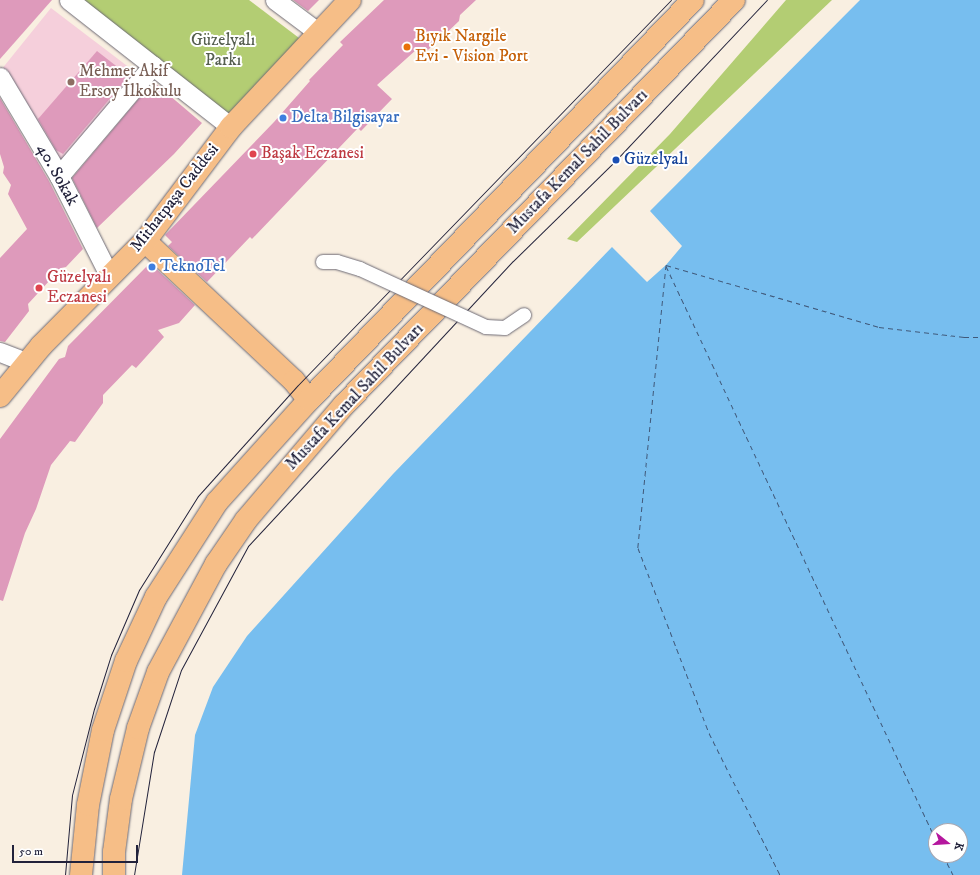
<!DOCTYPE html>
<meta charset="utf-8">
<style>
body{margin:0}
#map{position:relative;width:980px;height:875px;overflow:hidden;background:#f9efe1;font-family:"IM FELL DW Pica",serif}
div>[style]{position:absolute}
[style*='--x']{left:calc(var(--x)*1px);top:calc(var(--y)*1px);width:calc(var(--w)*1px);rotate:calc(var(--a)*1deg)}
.built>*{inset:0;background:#f5cfdb}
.green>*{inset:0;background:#b3cd73}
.water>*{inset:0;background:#77beef}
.ferry>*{height:1px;margin-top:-0.5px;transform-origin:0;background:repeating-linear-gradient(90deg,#40597a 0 5px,transparent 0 9px)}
.building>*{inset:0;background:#de9abb}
.roads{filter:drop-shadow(0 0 1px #6d6a75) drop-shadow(0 0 1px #6d6a75)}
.minor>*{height:19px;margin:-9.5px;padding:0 9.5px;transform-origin:9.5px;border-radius:9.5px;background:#fff}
.primary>*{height:22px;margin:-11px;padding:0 11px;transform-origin:11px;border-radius:11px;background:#f6be87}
.tram>*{height:1px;margin:-0.5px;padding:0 0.5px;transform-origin:0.5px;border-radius:0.5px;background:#22223b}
.bridges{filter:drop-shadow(0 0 1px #6d6a75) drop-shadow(0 0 1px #6d6a75)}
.pedestrian-bridge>*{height:14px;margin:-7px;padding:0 7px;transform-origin:7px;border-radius:7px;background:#fff}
.dots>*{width:11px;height:11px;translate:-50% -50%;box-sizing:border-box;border:2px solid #fff;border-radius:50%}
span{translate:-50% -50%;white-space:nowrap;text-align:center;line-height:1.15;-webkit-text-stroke:4px #fff;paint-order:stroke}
.food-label{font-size:17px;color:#c56008}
.left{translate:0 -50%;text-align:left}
.park-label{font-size:17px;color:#555e4f}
.education-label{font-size:17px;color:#785e54}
.shop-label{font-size:17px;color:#366cbe}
.health-label{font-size:17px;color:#be3a42}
.transit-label{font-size:17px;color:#164399}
.street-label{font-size:17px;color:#22223b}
.north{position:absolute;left:928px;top:823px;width:40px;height:40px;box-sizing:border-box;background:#fff;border:1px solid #a7a7b1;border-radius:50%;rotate:107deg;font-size:11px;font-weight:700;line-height:16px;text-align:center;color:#22223b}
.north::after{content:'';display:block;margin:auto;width:14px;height:18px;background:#b5179e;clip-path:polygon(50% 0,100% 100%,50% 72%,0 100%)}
.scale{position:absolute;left:12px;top:845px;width:126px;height:18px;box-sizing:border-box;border:2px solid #22223b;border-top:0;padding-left:5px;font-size:12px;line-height:14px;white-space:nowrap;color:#22223b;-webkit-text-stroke:3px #fff;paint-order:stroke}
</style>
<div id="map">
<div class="built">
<i style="clip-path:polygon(51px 8px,139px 75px,61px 166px,1px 70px)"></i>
</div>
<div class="green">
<i style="clip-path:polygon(75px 0,249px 0,303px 41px,228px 120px)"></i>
<i style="clip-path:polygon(786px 0,832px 0,577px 242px,567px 239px,670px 134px)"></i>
</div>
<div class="water">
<i style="clip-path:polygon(evenodd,860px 0,980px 0,980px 875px,182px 875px,195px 735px,213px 687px,247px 636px,393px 474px,612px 247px,647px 282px,666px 265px,682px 246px,650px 211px,860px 0,936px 831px,960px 831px,960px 855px,936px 855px,936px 831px)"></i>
</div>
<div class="ferry">
<i style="--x:666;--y:265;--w:284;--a:95.7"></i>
<i style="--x:638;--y:548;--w:198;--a:69"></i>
<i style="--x:709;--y:733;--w:159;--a:63.4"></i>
<i style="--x:666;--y:265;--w:222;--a:16.2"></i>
<i style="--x:879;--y:327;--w:86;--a:6.7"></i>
<i style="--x:964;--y:337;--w:16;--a:0"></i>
<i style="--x:666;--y:266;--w:634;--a:64.81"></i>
<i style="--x:943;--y:855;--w:22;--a:63"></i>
</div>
<div class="building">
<i style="clip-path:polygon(0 0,52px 0,0 59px)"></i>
<i style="clip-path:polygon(293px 0,319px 0,308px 11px)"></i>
<i style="clip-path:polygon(384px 0,476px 0,460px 15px,459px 21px,436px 43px,422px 55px,416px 50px,377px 85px,392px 99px,361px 131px,358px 128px,252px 239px,250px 237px,207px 282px,168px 246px,172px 242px,165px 235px,274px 122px,310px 81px,309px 80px,343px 45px,340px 42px)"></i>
<i style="clip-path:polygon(97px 51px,129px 76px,63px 154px,56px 150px,38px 119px)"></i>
<i style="clip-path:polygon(156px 84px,202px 123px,174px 154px,97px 228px,72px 178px,146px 90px,149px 92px)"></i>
<i style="clip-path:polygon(0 98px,49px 181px,83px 249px,66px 267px,61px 268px,28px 304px,29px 311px,5px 342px,0 341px,0 258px,27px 229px,8px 194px,11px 185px,3px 173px,4px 167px,0 154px)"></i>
<i style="clip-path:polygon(150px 263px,195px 305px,179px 323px,158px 330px,164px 337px,136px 368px,132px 365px,103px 395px,103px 403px,75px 442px,70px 441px,51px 465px,36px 509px,25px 533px,3px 601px,0 600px,0 439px,59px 359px,65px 357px,68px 346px)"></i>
</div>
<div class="roads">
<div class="minor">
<i style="--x:69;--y:0;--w:206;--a:38.1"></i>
<i style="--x:275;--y:0;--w:55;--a:36.9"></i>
<i style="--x:0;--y:77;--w:115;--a:59.2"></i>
<i style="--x:59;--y:176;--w:111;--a:63.2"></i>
<i style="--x:59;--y:176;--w:145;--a:-49.7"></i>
<i style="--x:0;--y:352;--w:28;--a:21"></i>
</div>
<div class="primary">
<i style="--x:145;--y:241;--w:204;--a:43.2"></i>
<i style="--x:294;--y:381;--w:24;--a:52"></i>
<i style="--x:0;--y:396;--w:65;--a:-50.6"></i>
<i style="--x:41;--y:346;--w:148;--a:-45.3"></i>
<i style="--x:145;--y:241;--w:143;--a:-53"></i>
<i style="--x:231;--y:127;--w:174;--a:-46.9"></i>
<i style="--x:81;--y:875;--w:70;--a:-84.3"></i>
<i style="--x:88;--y:805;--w:76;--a:-78.7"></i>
<i style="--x:103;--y:730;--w:73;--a:-71.6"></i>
<i style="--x:126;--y:661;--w:71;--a:-64.9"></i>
<i style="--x:156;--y:597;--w:113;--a:-57.3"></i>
<i style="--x:217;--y:502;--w:137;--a:-48"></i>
<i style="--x:309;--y:400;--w:554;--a:-46.17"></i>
<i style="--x:114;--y:875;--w:23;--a:-90"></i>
<i style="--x:114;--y:852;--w:53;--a:-82.5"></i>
<i style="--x:121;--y:799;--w:73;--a:-76.5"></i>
<i style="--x:138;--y:728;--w:59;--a:-70.3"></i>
<i style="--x:158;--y:672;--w:123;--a:-61.8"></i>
<i style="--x:216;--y:564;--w:53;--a:-55.7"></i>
<i style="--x:246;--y:520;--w:151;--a:-49.6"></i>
<i style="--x:344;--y:405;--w:562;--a:-46.08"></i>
</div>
</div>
<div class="tram">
<i style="--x:65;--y:875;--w:80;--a:-85"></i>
<i style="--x:72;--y:795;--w:89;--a:-75.7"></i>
<i style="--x:94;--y:709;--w:57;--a:-72.5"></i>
<i style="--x:111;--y:655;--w:71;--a:-66.7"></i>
<i style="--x:139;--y:590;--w:111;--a:-57.9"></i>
<i style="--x:198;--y:496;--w:149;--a:-48"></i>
<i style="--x:298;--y:385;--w:536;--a:-45.91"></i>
<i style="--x:134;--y:875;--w:125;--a:-80.8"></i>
<i style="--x:154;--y:752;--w:86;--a:-71.8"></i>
<i style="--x:181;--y:670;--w:141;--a:-61.6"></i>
<i style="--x:248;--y:546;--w:389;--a:-47.1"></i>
<i style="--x:513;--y:261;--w:144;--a:-44.4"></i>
<i style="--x:616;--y:160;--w:220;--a:-46.7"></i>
</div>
<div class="bridges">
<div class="pedestrian-bridge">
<i style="--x:323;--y:262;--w:14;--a:0"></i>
<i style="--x:337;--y:262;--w:24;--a:17"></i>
<i style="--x:360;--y:269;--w:139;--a:24.7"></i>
<i style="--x:486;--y:327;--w:19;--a:3"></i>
<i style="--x:505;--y:328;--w:23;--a:-34"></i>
</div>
</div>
<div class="dots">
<i style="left:407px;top:47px;background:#e8710a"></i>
<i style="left:71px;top:82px;background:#8d6e63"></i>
<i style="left:283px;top:118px;background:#3f7fe0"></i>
<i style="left:253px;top:154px;background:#e0444e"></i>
<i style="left:616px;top:160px;background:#1a4fb4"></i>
<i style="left:152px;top:267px;background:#3f7fe0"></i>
<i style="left:39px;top:288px;background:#e0444e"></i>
</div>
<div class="food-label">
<span class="left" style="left:415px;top:47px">Bıyık Nargile<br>Evi - Vision Port</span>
</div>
<div class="park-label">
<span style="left:223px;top:51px">Güzelyalı<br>Parkı</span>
</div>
<div class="education-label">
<span class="left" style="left:79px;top:82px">Mehmet Akif<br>Ersoy İlkokulu</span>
</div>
<div class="shop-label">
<span class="left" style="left:291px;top:118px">Delta Bilgisayar</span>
<span class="left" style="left:160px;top:267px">TeknoTel</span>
</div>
<div class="health-label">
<span class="left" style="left:261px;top:154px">Başak Eczanesi</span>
<span class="left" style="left:47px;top:288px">Güzelyalı<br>Eczanesi</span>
</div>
<div class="transit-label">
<span class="left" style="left:624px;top:160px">Güzelyalı</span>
</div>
<div class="street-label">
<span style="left:578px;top:162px;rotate:-46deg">Mustafa Kemal Sahil Bulvarı</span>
<span style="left:57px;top:175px;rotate:61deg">40. Sokak</span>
<span style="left:175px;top:198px;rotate:-52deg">Mithatpaşa Caddesi</span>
<span style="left:355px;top:397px;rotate:-47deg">Mustafa Kemal Sahil Bulvarı</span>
</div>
<div class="north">K</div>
<div class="scale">50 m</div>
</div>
